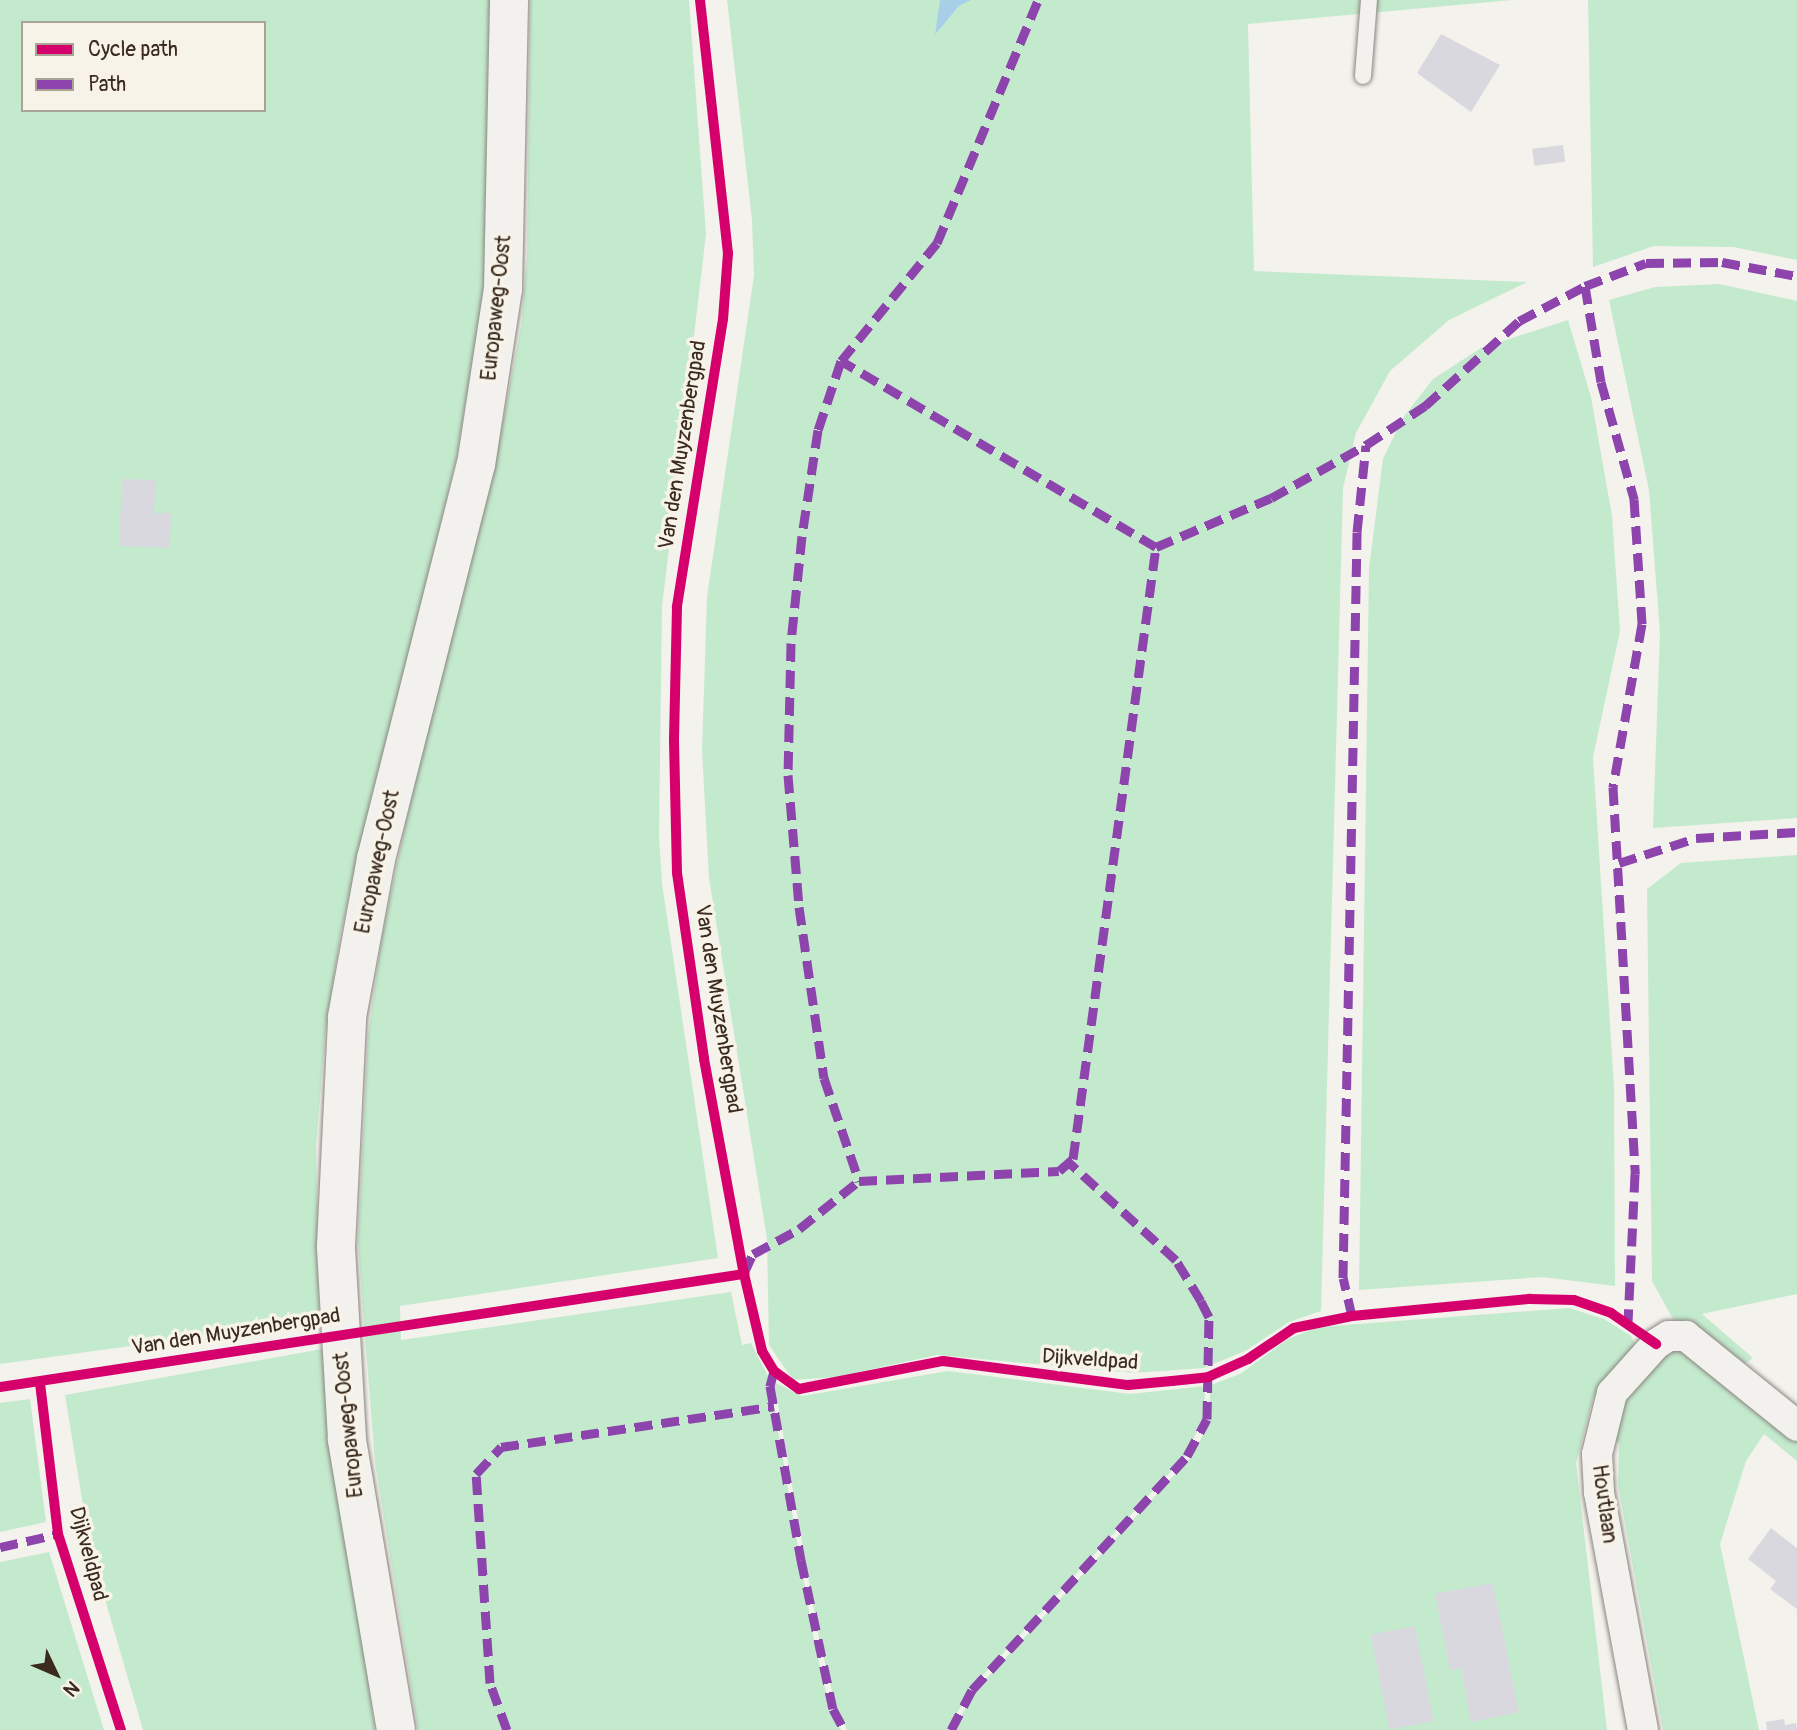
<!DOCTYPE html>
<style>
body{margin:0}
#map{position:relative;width:1797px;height:1730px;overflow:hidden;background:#f4f2ec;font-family:Pangolin,sans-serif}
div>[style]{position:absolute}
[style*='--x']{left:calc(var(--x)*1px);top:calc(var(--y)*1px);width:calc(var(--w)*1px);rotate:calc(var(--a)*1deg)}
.green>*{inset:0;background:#c4eacd}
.water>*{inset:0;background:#a8cfe8}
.building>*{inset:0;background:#dad8df;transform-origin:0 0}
.roads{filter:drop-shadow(0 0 2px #898580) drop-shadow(0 0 2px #898580)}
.service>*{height:16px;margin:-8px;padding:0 8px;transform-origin:8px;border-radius:8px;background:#f2f1ed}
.minor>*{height:30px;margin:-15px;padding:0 15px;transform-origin:15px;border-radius:15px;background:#f2f1ed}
.secondary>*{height:38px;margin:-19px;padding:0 19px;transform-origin:19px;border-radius:19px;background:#f2f1ed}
.quiet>*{height:9px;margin-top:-4.5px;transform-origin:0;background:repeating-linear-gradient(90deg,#8e44ad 0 18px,transparent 0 27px)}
.cycleway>*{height:10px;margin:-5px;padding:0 5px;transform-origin:5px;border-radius:5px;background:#d6006c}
span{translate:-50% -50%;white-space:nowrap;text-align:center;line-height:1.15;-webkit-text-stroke:7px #f7f3e8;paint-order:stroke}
.street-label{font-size:21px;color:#3b2a1e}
.legend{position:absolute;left:21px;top:21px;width:245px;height:91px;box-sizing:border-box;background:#f7f3e8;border:2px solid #aca397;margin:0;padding:9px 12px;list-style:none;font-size:21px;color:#3b2a1e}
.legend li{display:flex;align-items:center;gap:14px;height:35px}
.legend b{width:35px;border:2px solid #aca397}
.north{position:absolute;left:21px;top:1639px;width:70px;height:70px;-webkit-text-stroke:5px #f7f3e8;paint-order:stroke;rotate:134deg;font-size:19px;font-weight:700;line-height:28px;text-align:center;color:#3b2a1e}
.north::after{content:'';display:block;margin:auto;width:24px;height:32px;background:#3b2a1e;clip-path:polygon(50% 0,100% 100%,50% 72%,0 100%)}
</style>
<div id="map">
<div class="green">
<i style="clip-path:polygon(evenodd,0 0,491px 0,488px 265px,456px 461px,341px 930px,325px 1036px,316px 1146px,319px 1320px,0 1364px,0 0,23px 23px,264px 23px,264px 110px,23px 110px,23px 23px)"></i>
<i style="clip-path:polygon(530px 0,689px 0,706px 234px,662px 607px,659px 836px,662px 883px,718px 1258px,400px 1306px,401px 1340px,731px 1292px,742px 1345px,751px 1343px,769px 1378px,814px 1640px,830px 1710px,841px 1730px,418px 1730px,375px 1462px,363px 1311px,358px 1242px,368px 1035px,382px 936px,422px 747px,494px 469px,521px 326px,527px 258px)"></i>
<i style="clip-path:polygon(727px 0,940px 0,936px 34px,959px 6px,971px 0,1512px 0,1248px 24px,1254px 271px,1527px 282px,1449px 320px,1390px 371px,1356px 433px,1343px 488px,1321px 1311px,1289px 1322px,1247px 1350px,1204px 1368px,1133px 1373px,937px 1355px,836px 1377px,793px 1380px,769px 1345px,767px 1239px,709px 878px,702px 750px,707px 597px,754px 275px,752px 220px)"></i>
<i style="clip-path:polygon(1588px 0,1797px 0,1797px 260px,1733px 247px,1654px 246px,1593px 267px)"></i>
<i style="clip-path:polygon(1719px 284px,1797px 301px,1797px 818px,1653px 828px,1660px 633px,1649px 490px,1609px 300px,1655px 287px)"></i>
<i style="clip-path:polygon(1568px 320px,1591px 397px,1612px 516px,1620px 631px,1593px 757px,1614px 1087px,1615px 1286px,1542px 1277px,1359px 1290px,1369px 568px,1383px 459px,1402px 419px,1433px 379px,1481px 348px)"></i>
<i style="clip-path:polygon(1797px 855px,1797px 1294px,1702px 1314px,1753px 1358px,1742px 1365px,1674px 1321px,1652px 1281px,1647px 889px,1681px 863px)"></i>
<i style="clip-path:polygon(1569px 1308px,1604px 1319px,1631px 1336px,1635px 1344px,1593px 1398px,1576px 1463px,1607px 1730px,954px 1730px,974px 1692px,1190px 1458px,1207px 1428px,1211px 1385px,1240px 1374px,1288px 1339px,1318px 1327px)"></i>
<i style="clip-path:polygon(1678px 1345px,1797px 1438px,1797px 1461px,1764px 1434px,1746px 1461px,1720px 1544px,1759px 1730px,1663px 1730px,1618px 1486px,1619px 1443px,1608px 1439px,1614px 1418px,1645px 1366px)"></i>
<i style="clip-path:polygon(322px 1349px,375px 1730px,143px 1730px,90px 1548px,65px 1395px)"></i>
<i style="clip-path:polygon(948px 1371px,1130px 1394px,1205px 1386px,1204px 1416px,1186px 1455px,970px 1689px,948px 1730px,847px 1730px,836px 1708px,819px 1639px,774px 1382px,802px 1396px)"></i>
<i style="clip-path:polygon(30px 1399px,46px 1522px,0 1532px,0 1403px)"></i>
<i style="clip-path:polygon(49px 1552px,104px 1730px,0 1730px,0 1562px)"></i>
</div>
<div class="water">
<i style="clip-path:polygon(940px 0,971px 0,959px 6px,935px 35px)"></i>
</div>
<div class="building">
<i style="clip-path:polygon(1441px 34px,1500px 65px,1471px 112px,1417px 73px)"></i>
<i style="left:1563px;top:145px;width:17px;height:31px;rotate:83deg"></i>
<i style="clip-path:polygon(122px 479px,156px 480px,154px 513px,171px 513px,170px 548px,119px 546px)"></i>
<i style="clip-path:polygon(1771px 1528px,1797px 1548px,1797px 1609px,1770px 1589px,1776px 1581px,1748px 1559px)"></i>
<i style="clip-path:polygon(1493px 1583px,1519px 1712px,1471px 1722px,1461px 1668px,1450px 1670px,1435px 1594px)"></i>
<i style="left:1415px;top:1626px;width:97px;height:45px;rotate:79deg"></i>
<i style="clip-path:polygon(1784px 1719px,1785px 1725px,1796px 1723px,1797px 1730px,1767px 1730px,1766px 1722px)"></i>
</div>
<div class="roads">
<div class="service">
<i style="--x:1363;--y:76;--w:76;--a:-85.5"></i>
</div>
<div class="minor">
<i style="--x:1643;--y:1730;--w:242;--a:-100.5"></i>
<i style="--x:1599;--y:1492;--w:38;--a:-93"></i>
<i style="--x:1597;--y:1454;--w:63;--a:-76.2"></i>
<i style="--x:1612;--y:1393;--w:66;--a:-48.1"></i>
<i style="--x:1656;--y:1344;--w:15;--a:-32"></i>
<i style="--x:1669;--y:1336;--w:17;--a:0"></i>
<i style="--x:1686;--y:1336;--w:143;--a:39"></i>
</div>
<div class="secondary">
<i style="--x:396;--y:1730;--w:295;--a:-99.6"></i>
<i style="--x:347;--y:1439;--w:193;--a:-93.3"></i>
<i style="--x:336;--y:1246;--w:229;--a:-87.2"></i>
<i style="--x:347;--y:1017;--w:161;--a:-79.6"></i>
<i style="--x:376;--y:859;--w:406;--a:-75.8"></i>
<i style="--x:476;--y:465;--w:178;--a:-81.3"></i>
<i style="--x:503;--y:289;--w:289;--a:-88.8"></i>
</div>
</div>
<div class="quiet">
<i style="--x:1585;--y:286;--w:97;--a:80.5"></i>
<i style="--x:1601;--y:382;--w:122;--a:74.2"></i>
<i style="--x:1634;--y:499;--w:125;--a:86.3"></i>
<i style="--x:1642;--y:624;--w:166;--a:100.1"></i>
<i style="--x:1613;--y:787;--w:388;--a:86.7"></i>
<i style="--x:1635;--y:1174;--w:149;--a:92.7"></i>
<i style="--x:841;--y:361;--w:73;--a:108.4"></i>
<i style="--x:818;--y:430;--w:107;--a:98.6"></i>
<i style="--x:802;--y:536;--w:108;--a:95.9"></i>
<i style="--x:791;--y:643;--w:132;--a:91.3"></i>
<i style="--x:788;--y:775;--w:132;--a:85.2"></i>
<i style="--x:799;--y:907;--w:173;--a:81.7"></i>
<i style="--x:824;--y:1078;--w:109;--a:71.2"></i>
<i style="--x:1156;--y:547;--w:125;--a:-23.1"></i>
<i style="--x:1271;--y:498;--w:109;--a:-29.2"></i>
<i style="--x:1619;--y:863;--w:81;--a:-18"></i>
<i style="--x:1696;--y:838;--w:101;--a:-3.4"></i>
<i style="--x:744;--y:1273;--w:21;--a:-65"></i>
<i style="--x:753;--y:1254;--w:52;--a:-28.5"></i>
<i style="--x:799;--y:1229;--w:77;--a:-38.7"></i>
<i style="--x:859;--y:1181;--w:200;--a:-2.9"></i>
<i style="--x:1059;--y:1171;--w:18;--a:-41"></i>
<i style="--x:1073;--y:1159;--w:618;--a:-82.28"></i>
<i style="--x:1156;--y:547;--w:366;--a:-149.4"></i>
<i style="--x:841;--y:361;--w:152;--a:-50.9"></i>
<i style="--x:937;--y:243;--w:263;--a:-67.4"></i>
<i style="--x:1352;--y:1316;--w:39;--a:-103"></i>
<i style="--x:1343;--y:1278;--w:746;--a:-88.92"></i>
<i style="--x:1357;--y:532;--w:87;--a:-84.1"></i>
<i style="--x:1366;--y:445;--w:71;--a:-33.5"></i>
<i style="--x:1425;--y:406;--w:127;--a:-42.1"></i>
<i style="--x:1519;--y:321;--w:75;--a:-27.9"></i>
<i style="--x:1585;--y:286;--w:65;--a:-20.7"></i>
<i style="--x:1646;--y:263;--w:76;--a:-0.8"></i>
<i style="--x:1722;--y:262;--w:76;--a:10.6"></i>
<i style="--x:774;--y:1371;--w:16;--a:105"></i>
<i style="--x:770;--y:1386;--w:177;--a:79.9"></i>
<i style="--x:801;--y:1560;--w:152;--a:77.9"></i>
<i style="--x:833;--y:1709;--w:24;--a:62"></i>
<i style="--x:0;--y:1547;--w:59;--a:-12.6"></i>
<i style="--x:507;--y:1730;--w:50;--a:-109.9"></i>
<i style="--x:490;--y:1683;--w:209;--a:-93.8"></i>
<i style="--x:476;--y:1474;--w:37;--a:-47"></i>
<i style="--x:501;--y:1447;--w:276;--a:-8.5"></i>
<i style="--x:951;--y:1730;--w:45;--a:-62.3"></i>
<i style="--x:972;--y:1690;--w:318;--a:-47.4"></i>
<i style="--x:1187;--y:1456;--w:42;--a:-61.6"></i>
<i style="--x:1207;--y:1419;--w:102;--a:-88.9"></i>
<i style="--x:1209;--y:1317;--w:18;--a:-117"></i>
<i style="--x:1201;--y:1301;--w:48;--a:-121.4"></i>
<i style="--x:1176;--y:1260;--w:142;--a:-137.6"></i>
</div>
<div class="cycleway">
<i style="--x:700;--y:0;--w:255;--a:83.7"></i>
<i style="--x:728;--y:253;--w:66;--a:94.3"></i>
<i style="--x:723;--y:319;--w:292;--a:99.1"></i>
<i style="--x:677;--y:607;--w:134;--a:91.3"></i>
<i style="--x:674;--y:741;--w:132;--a:88.7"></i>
<i style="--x:677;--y:873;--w:188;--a:81.7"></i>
<i style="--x:704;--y:1059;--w:219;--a:79.5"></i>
<i style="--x:744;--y:1274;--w:79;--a:76.8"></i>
<i style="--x:762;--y:1351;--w:23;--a:59"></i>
<i style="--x:774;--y:1371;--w:31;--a:36"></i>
<i style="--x:799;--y:1389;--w:147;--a:-11"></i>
<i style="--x:943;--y:1361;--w:187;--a:7.4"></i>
<i style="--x:1128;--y:1385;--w:44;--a:-5.2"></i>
<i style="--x:1172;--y:1381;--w:36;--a:-6"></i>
<i style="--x:1208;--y:1377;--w:44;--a:-24.2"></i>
<i style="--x:1248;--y:1359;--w:55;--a:-34"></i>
<i style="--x:1294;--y:1328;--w:59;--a:-11.7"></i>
<i style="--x:1352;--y:1316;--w:179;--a:-5.5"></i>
<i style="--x:1530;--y:1299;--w:44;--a:1.3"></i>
<i style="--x:1574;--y:1300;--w:39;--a:19"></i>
<i style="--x:1611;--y:1313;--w:55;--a:34.6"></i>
<i style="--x:40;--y:1383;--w:152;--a:83.2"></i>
<i style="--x:58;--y:1534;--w:206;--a:72.2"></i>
<i style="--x:0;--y:1387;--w:753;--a:-8.64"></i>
</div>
<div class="street-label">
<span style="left:497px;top:308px;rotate:-84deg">Europaweg-Oost</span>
<span style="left:683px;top:445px;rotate:-81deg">Van den Muyzenbergpad</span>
<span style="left:378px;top:862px;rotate:-78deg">Europaweg-Oost</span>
<span style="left:718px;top:1009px;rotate:81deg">Van den Muyzenbergpad</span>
<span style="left:236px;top:1332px;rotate:-9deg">Van den Muyzenbergpad</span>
<span style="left:1090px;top:1360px;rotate:4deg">Dijkveldpad</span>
<span style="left:349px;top:1425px;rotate:-96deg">Europaweg-Oost</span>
<span style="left:1604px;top:1504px;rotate:82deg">Houtlaan</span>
<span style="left:88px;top:1554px;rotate:75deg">Dijkveldpad</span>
</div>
<ul class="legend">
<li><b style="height:9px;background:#d6006c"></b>Cycle path</li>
<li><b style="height:9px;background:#8e44ad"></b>Path</li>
</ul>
<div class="north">N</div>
</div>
